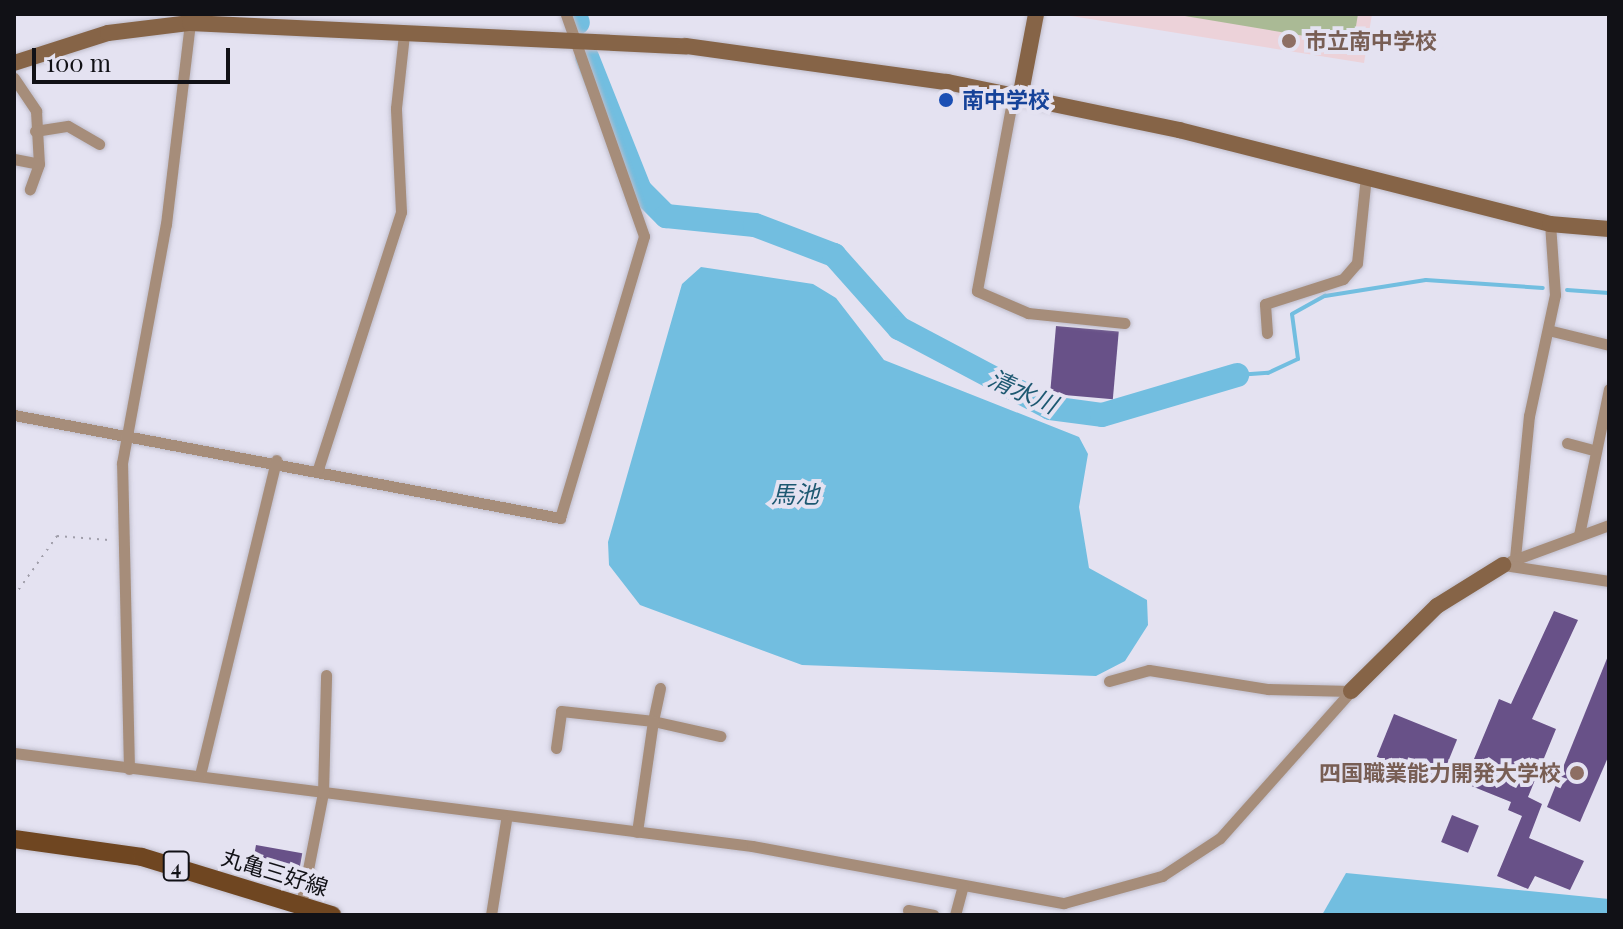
<!DOCTYPE html>
<meta charset="utf-8">
<style>
body{margin:0}
#map{position:relative;width:1623px;height:929px;overflow:hidden;background:#e4e2f1;font-family:"Playfair Display","Noto Sans JP",serif}
div>[style]{position:absolute}
[style*='--x']{left:calc(var(--x)*1px);top:calc(var(--y)*1px);width:calc(var(--w)*1px);rotate:calc(var(--a)*1deg)}
.education>*{inset:0;background:#ecd2d9}
.green>*{inset:0;background:#aaba95}
.water>*{inset:0;background:#72bee0}
.stream>*{height:4px;margin:-2px;padding:0 2px;transform-origin:2px;border-radius:2px;background:#72bee0}
.river>*{height:24px;margin:-12px;padding:0 12px;transform-origin:12px;border-radius:12px;background:#72bee0}
.building>*{inset:0;background:#685188;transform-origin:0 0}
.path>*{height:2px;margin-top:-1px;transform-origin:0;background:repeating-linear-gradient(90deg,#a09eaa 0 2px,transparent 0 8px)}
.roads{filter:drop-shadow(0 0 2px #bebcca) drop-shadow(0 0 2px #bebcca)}
.street>*{height:11px;margin:-5.5px;padding:0 5.5px;transform-origin:5.5px;border-radius:5.5px;background:#a68d7a}
.secondary>*{height:16px;margin:-8px;padding:0 8px;transform-origin:8px;border-radius:8px;background:#866447}
.primary>*{height:18px;margin:-9px;padding:0 9px;transform-origin:9px;border-radius:9px;background:#6f4621}
.dots>*{width:22px;height:22px;translate:-50% -50%;box-sizing:border-box;border:4px solid #e4e2f1;border-radius:50%}
span{translate:-50% -50%;white-space:nowrap;text-align:center;line-height:1.15;-webkit-text-stroke:8px #e4e2f1;paint-order:stroke}
.shield-label span{padding:2px 6px;background:#e4e2f1;border:2px solid;border-radius:6px;-webkit-text-stroke-width:0}
.shield-label{font-size:20px;color:#111116;font-weight:700}
.education-label{font-size:22px;color:#785e54;font-weight:700}
.left{translate:0 -50%;text-align:left}
.right{translate:-100% -50%;text-align:right}
.transit-label{font-size:22px;color:#164399;font-weight:700}
.street-label{font-size:22px;color:#111116}
.water-label{font-size:24px;color:#1d5871;font-style:italic}
.frame{position:absolute;inset:0;border:16px solid #111116;pointer-events:none}
.scale{position:absolute;left:32px;top:48px;width:198px;height:36px;box-sizing:border-box;border:4px solid #111116;border-top:0;padding-left:10px;font-size:24px;line-height:28px;white-space:nowrap;color:#111116;-webkit-text-stroke:6px #e4e2f1;paint-order:stroke}
</style>
<div id="map">
<div class="education">
<i style="clip-path:polygon(1059px 14px,1372px 14px,1364px 63px)"></i>
</div>
<div class="green">
<i style="clip-path:polygon(1173px 14px,1358px 14px,1353px 44px)"></i>
</div>
<div class="water">
<i style="clip-path:polygon(701px 267px,813px 284px,836px 298px,884px 360px,1079px 437px,1088px 454px,1079px 507px,1089px 568px,1147px 600px,1148px 625px,1125px 661px,1096px 676px,802px 665px,640px 605px,609px 565px,608px 542px,682px 284px)"></i>
<i style="clip-path:polygon(1346px 873px,1609px 899px,1609px 915px,1322px 915px)"></i>
</div>
<div class="stream">
<i style="--x:1567;--y:290;--w:42;--a:4.1"></i>
<i style="--x:1237;--y:375;--w:31;--a:-4"></i>
<i style="--x:1268;--y:373;--w:33;--a:-25"></i>
<i style="--x:1298;--y:359;--w:45;--a:-97.6"></i>
<i style="--x:1292;--y:314;--w:38;--a:-29"></i>
<i style="--x:1325;--y:296;--w:102;--a:-9"></i>
<i style="--x:1426;--y:280;--w:117;--a:3.9"></i>
</div>
<div class="river">
<i style="--x:575;--y:14;--w:9;--a:72"></i>
<i style="--x:587;--y:57;--w:143;--a:68.3"></i>
<i style="--x:640;--y:190;--w:37;--a:45"></i>
<i style="--x:666;--y:216;--w:89;--a:5.8"></i>
<i style="--x:755;--y:225;--w:85;--a:20.8"></i>
<i style="--x:834;--y:255;--w:98;--a:48.3"></i>
<i style="--x:899;--y:328;--w:171;--a:27.9"></i>
<i style="--x:1050;--y:408;--w:52;--a:7.7"></i>
<i style="--x:1102;--y:415;--w:141;--a:-16.5"></i>
</div>
<div class="building">
<i style="left:1056px;top:326px;width:63px;height:68px;rotate:5deg"></i>
<i style="clip-path:polygon(1554px 611px,1578px 620px,1532px 719px,1556px 729px,1528px 797px,1542px 804px,1529px 838px,1584px 861px,1570px 890px,1535px 876px,1528px 889px,1497px 876px,1522px 816px,1508px 810px,1511px 802px,1464px 783px,1499px 699px,1511px 704px)"></i>
<i style="clip-path:polygon(1608px 656px,1609px 755px,1580px 822px,1547px 807px)"></i>
<i style="left:1394px;top:714px;width:68px;height:46px;rotate:22deg"></i>
<i style="left:1452px;top:815px;width:29px;height:29px;rotate:22deg"></i>
<i style="left:256px;top:845px;width:47px;height:28px;rotate:10deg"></i>
</div>
<div class="path">
<i style="--x:14;--y:596;--w:74;--a:-54.4"></i>
<i style="--x:57;--y:536;--w:52;--a:4.4"></i>
</div>
<div class="roads">
<div class="street">
<i style="--x:14;--y:78;--w:40;--a:56"></i>
<i style="--x:36;--y:111;--w:53;--a:86.8"></i>
<i style="--x:39;--y:164;--w:27;--a:110"></i>
<i style="--x:1013;--y:96;--w:198;--a:100.5"></i>
<i style="--x:977;--y:291;--w:56;--a:23.3"></i>
<i style="--x:1028;--y:313;--w:97;--a:5.9"></i>
<i style="--x:35;--y:131;--w:33;--a:-9"></i>
<i style="--x:68;--y:126;--w:36;--a:30"></i>
<i style="--x:14;--y:159;--w:25;--a:11"></i>
<i style="--x:1548;--y:330;--w:63;--a:13.8"></i>
<i style="--x:1267;--y:333;--w:29;--a:-94"></i>
<i style="--x:1265;--y:304;--w:82;--a:-17.8"></i>
<i style="--x:1343;--y:279;--w:21;--a:-49"></i>
<i style="--x:1357;--y:263;--w:87;--a:-84.1"></i>
<i style="--x:14;--y:415;--w:556;--a:10.68"></i>
<i style="--x:560;--y:518;--w:294;--a:-73.4"></i>
<i style="--x:644;--y:236;--w:235;--a:-109.4"></i>
<i style="--x:1567;--y:443;--w:30;--a:15"></i>
<i style="--x:318;--y:469;--w:270;--a:-72.1"></i>
<i style="--x:401;--y:212;--w:104;--a:-92.8"></i>
<i style="--x:396;--y:108;--w:74;--a:-83.8"></i>
<i style="--x:1579;--y:535;--w:149;--a:-78.4"></i>
<i style="--x:1515;--y:558;--w:143;--a:-84.4"></i>
<i style="--x:1529;--y:416;--w:124;--a:-77.9"></i>
<i style="--x:1555;--y:295;--w:71;--a:-94"></i>
<i style="--x:1511;--y:561;--w:104;--a:-20.2"></i>
<i style="--x:1504;--y:565;--w:106;--a:8.7"></i>
<i style="--x:1109;--y:681;--w:41;--a:-15.4"></i>
<i style="--x:1149;--y:670;--w:121;--a:9.1"></i>
<i style="--x:1268;--y:689;--w:83;--a:1.4"></i>
<i style="--x:660;--y:688;--w:34;--a:102"></i>
<i style="--x:653;--y:721;--w:69;--a:12.6"></i>
<i style="--x:556;--y:748;--w:37;--a:-82"></i>
<i style="--x:561;--y:711;--w:93;--a:6.2"></i>
<i style="--x:653;--y:721;--w:112;--a:98.2"></i>
<i style="--x:14;--y:753;--w:744;--a:7.18"></i>
<i style="--x:752;--y:846;--w:317;--a:10.4"></i>
<i style="--x:1064;--y:903;--w:102;--a:-15.4"></i>
<i style="--x:1162;--y:876;--w:69;--a:-33.2"></i>
<i style="--x:1220;--y:838;--w:197;--a:-48.3"></i>
<i style="--x:129;--y:769;--w:306;--a:-91.3"></i>
<i style="--x:122;--y:463;--w:243;--a:-79.6"></i>
<i style="--x:166;--y:224;--w:211;--a:-83.2"></i>
<i style="--x:200;--y:775;--w:324;--a:-76.4"></i>
<i style="--x:908;--y:910;--w:26;--a:11"></i>
<i style="--x:299;--y:915;--w:124;--a:-78.9"></i>
<i style="--x:323;--y:793;--w:118;--a:-88.5"></i>
<i style="--x:491;--y:915;--w:96;--a:-81"></i>
<i style="--x:955;--y:915;--w:30;--a:-75"></i>
</div>
<div class="secondary">
<i style="--x:14;--y:63;--w:99;--a:-17.7"></i>
<i style="--x:108;--y:33;--w:83;--a:-7"></i>
<i style="--x:190;--y:23;--w:497;--a:2.7"></i>
<i style="--x:686;--y:46;--w:263;--a:7.9"></i>
<i style="--x:947;--y:82;--w:237;--a:11.7"></i>
<i style="--x:1179;--y:130;--w:383;--a:14.2"></i>
<i style="--x:1550;--y:224;--w:59;--a:4.8"></i>
<i style="--x:1020;--y:98;--w:86;--a:-79.2"></i>
<i style="--x:1351;--y:691;--w:121;--a:-44.7"></i>
<i style="--x:1437;--y:606;--w:78;--a:-31.8"></i>
</div>
<div class="primary">
<i style="--x:14;--y:839;--w:129;--a:8"></i>
<i style="--x:142;--y:857;--w:199;--a:17"></i>
</div>
</div>
<div class="dots">
<i style="left:1289px;top:41px;background:#8d6e63"></i>
<i style="left:946px;top:100px;background:#1a4fb4"></i>
<i style="left:1577px;top:773px;background:#8d6e63"></i>
</div>
<div class="shield-label">
<span style="left:176px;top:866px">4</span>
</div>
<div class="education-label">
<span class="left" style="left:1305px;top:41px">市立南中学校</span>
<span class="right" style="left:1561px;top:773px">四国職業能力開発大学校</span>
</div>
<div class="transit-label">
<span class="left" style="left:962px;top:100px">南中学校</span>
</div>
<div class="street-label">
<span style="left:275px;top:872px;rotate:17deg">丸亀三好線</span>
</div>
<div class="water-label">
<span style="left:1023px;top:391px;rotate:24deg">清水川</span>
<span style="left:795px;top:494px">馬池</span>
</div>
<div class="frame"></div>
<div class="scale">100 m</div>
</div>
